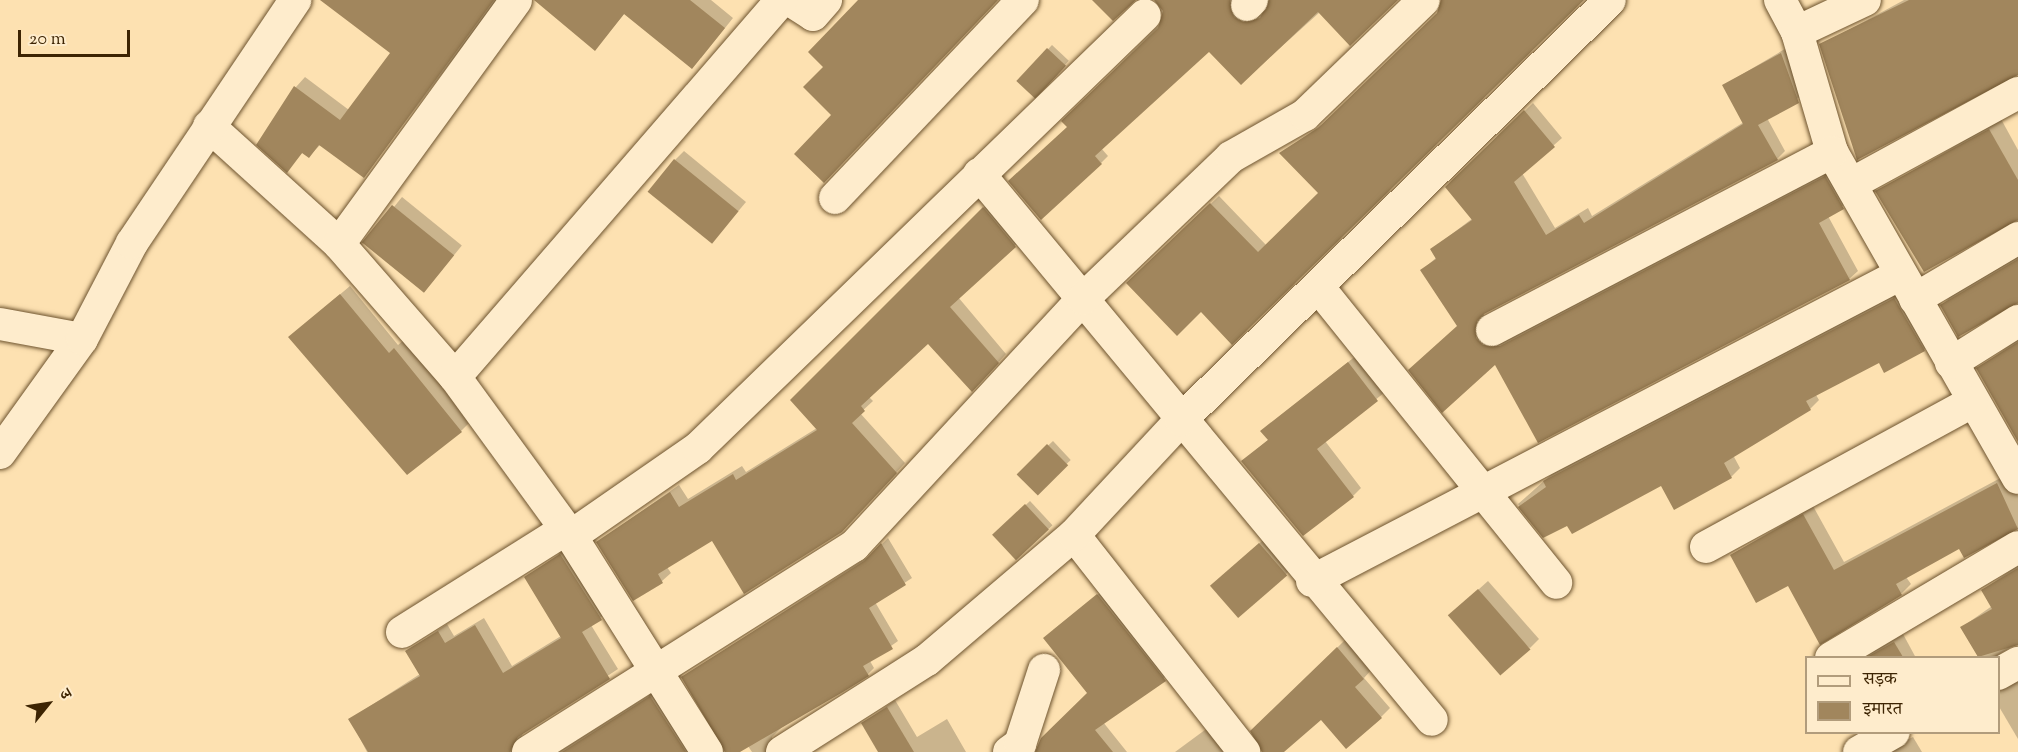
<!DOCTYPE html>
<meta charset="utf-8">
<style>
body{margin:0}
#map{position:relative;width:2018px;height:752px;overflow:hidden;background:#fde1b1;font-family:"Sorts Mill Goudy","Noto Serif Devanagari",serif}
div>[style]{position:absolute}
[style*='--x']{left:calc(var(--x)*1px);top:calc(var(--y)*1px);width:calc(var(--w)*1px);rotate:calc(var(--a)*1deg)}
.shadow>*{inset:0;background:#0003;transform-origin:0 0}
.building>*{inset:0;background:#a1865d;transform-origin:0 0}
.roads{filter:drop-shadow(0 0 2px #6d532e) drop-shadow(0 0 2px #6d532e)}
.minor>*{height:32px;margin:-16px;padding:0 16px;transform-origin:16px;border-radius:16px;background:#feeccc}
span{translate:-50% -50%;white-space:nowrap;text-align:center;line-height:1.15;-webkit-text-stroke:4.5px #feeccc;paint-order:stroke}
.legend{position:absolute;left:1805px;top:656px;width:195px;height:78px;box-sizing:border-box;background:#feeccc;border:2px solid #b19c7c;margin:0;padding:8px 10px;list-style:none;font-size:18px;color:#3d2403}
.legend li{display:flex;align-items:center;gap:12px;height:30px}
.legend b{width:30px;border:2px solid #b19c7c}
.north{position:absolute;left:18px;top:674px;width:60px;height:60px;-webkit-text-stroke:4px #feeccc;paint-order:stroke;rotate:60deg;font-size:16px;font-weight:700;line-height:24px;text-align:center;color:#3d2403}
.north::after{content:'';display:block;margin:auto;width:21px;height:27px;background:#3d2403;clip-path:polygon(50% 0,100% 100%,50% 72%,0 100%)}
.scale{position:absolute;left:18px;top:30px;width:112px;height:27px;box-sizing:border-box;border:3px solid #3d2403;border-top:0;padding-left:8px;font-size:18px;line-height:21px;white-space:nowrap;color:#3d2403;-webkit-text-stroke:4px #feeccc;paint-order:stroke}
</style>
<div id="map">
<div class="shadow">
<i style="clip-path:polygon(341px 0,498px 0,364px 176px,321px 144px,309px 156px,303px 152px,287px 171px,258px 144px,296px 87px,305px 77px,349px 110px,392px 53px)"></i>
<i style="clip-path:polygon(535px 0,711px 0,733px 18px,701px 58px,625px 13px,595px 49px)"></i>
<i style="clip-path:polygon(1156px 0,1237px 0,1250px 15px,1261px 15px,1269px 0,1396px 0,1320px 12px,1241px 83px,1209px 50px,1101px 148px,1108px 156px,1101px 163px,1063px 121px,1164px 20px)"></i>
<i style="clip-path:polygon(1442px 0,1582px 0,1201px 310px,1128px 283px,1219px 196px,1267px 246px,1320px 193px,1281px 153px,1327px 121px,1438px 13px)"></i>
<i style="clip-path:polygon(1904px 0,2018px 0,2018px 21px,1821px 45px)"></i>
<i style="left:1052px;top:45px;width:23px;height:49px;rotate:43deg"></i>
<i style="clip-path:polygon(1790px 46px,1806px 93px,1767px 118px,1785px 151px,1777px 159px,1484px 312px,1484px 329px,1834px 169px,1851px 200px,1828px 216px,1858px 271px,1849px 279px,1495px 363px,1459px 326px,1422px 270px,1437px 257px,1432px 249px,1473px 218px,1447px 187px,1533px 103px,1562px 138px,1522px 173px,1555px 228px,1588px 208px,1592px 216px,1744px 122px,1724px 85px)"></i>
<i style="clip-path:polygon(2001px 119px,2018px 150px,2018px 221px,1877px 192px)"></i>
<i style="clip-path:polygon(684px 151px,746px 202px,720px 233px,675px 160px)"></i>
<i style="left:402px;top:197px;width:77px;height:60px;rotate:39deg"></i>
<i style="clip-path:polygon(992px 199px,1024px 237px,958px 297px,1006px 354px,981px 381px,928px 342px,869px 397px,873px 401px,860px 413px,905px 463px,851px 521px,713px 539px,667px 567px,671px 573px,662px 581px,634px 599px,598px 542px,679px 485px,688px 499px,742px 466px,746px 472px,817px 428px,792px 400px)"></i>
<i style="clip-path:polygon(2018px 256px,2018px 304px,1942px 305px,1953px 294px)"></i>
<i style="clip-path:polygon(350px 286px,398px 345px,404px 340px,470px 422px,461px 431px,299px 329px)"></i>
<i style="clip-path:polygon(1904px 290px,1933px 341px,1924px 350px,1880px 361px,1816px 395px,1819px 400px,1810px 409px,1733px 455px,1740px 468px,1731px 477px,1674px 508px,1662px 483px,1544px 536px,1518px 504px,1553px 473px)"></i>
<i style="clip-path:polygon(2018px 339px,2018px 439px,1978px 369px)"></i>
<i style="clip-path:polygon(1357px 355px,1385px 392px,1325px 441px,1361px 488px,1353px 496px,1243px 461px,1269px 439px,1271px 423px)"></i>
<i style="left:1053px;top:441px;width:26px;height:48px;rotate:47deg"></i>
<i style="clip-path:polygon(2006px 475px,2018px 496px,2018px 529px,1959px 547px,1906px 577px,1911px 584px,1902px 593px,1825px 639px,1788px 584px,1731px 555px,1813px 506px,1844px 562px)"></i>
<i style="left:1030px;top:501px;width:33px;height:48px;rotate:47deg"></i>
<i style="clip-path:polygon(1269px 535px,1295px 565px,1286px 574px,1221px 577px)"></i>
<i style="clip-path:polygon(888px 538px,912px 578px,875px 602px,898px 641px,870px 661px,874px 668px,868px 674px,785px 724px,772px 737px,773px 752px,752px 752px,748px 746px,723px 752px,724px 742px,683px 677px,871px 555px)"></i>
<i style="clip-path:polygon(569px 547px,610px 610px,591px 625px,618px 669px,524px 731px,518px 744px,523px 752px,367px 752px,350px 719px,420px 674px,407px 651px,447px 624px,454px 636px,484px 618px,512px 666px,561px 636px,526px 577px)"></i>
<i style="clip-path:polygon(2018px 565px,2018px 643px,1993px 658px,1979px 658px,1962px 627px,1992px 606px,1983px 590px)"></i>
<i style="clip-path:polygon(1488px 581px,1539px 639px,1530px 648px,1459px 607px)"></i>
<i style="clip-path:polygon(1106px 588px,1172px 672px,1103px 722px,1127px 752px,1036px 752px,1089px 693px,1053px 630px)"></i>
<i style="clip-path:polygon(1903px 634px,1916px 658px,1863px 658px)"></i>
<i style="clip-path:polygon(1346px 639px,1372px 669px,1364px 678px,1390px 708px,1381px 717px,1322px 718px,1282px 752px,1273px 752px,1254px 730px)"></i>
<i style="clip-path:polygon(2018px 678px,2018px 739px,1998px 705px,1998px 692px)"></i>
<i style="clip-path:polygon(659px 689px,699px 752px,559px 752px)"></i>
<i style="clip-path:polygon(895px 700px,917px 737px,947px 719px,966px 752px,880px 752px,863px 723px)"></i>
<i style="clip-path:polygon(1213px 724px,1230px 746px,1223px 752px,1175px 752px)"></i>
<i style="clip-path:polygon(1913px 737px,1922px 752px,1882px 752px)"></i>
</div>
<div class="building">
<i style="clip-path:polygon(320px 0,494px 0,364px 178px,319px 145px,309px 158px,302px 153px,287px 173px,256px 145px,294px 86px,340px 120px,390px 53px)"></i>
<i style="clip-path:polygon(534px 0,690px 0,725px 28px,692px 69px,624px 14px,595px 51px)"></i>
<i style="clip-path:polygon(858px 0,998px 0,824px 183px,794px 154px,831px 115px,803px 87px,823px 67px,808px 52px)"></i>
<i style="clip-path:polygon(1092px 0,1136px 0,1113px 21px)"></i>
<i style="clip-path:polygon(1154px 0,1230px 0,1234px 17px,1243px 22px,1260px 18px,1269px 0,1398px 0,1350px 46px,1318px 12px,1241px 85px,1209px 52px,1095px 156px,1102px 164px,1041px 220px,1008px 181px,1067px 127px,1061px 121px,1158px 28px,1163px 11px)"></i>
<i style="clip-path:polygon(1441px 0,1584px 0,1232px 345px,1201px 312px,1177px 336px,1126px 283px,1210px 203px,1258px 252px,1318px 193px,1279px 153px,1318px 128px,1437px 13px)"></i>
<i style="clip-path:polygon(1909px 0,2018px 0,2018px 75px,1857px 160px,1819px 44px)"></i>
<i style="left:1047px;top:48px;width:26px;height:45px;rotate:43deg"></i>
<i style="clip-path:polygon(1781px 53px,1799px 103px,1758px 125px,1778px 160px,1484px 314px,1477px 321px,1476px 338px,1483px 345px,1500px 346px,1825px 176px,1844px 209px,1819px 223px,1850px 280px,1538px 443px,1495px 365px,1442px 413px,1408px 370px,1457px 326px,1420px 270px,1436px 259px,1430px 249px,1472px 220px,1445px 187px,1524px 110px,1555px 147px,1514px 182px,1546px 235px,1579px 215px,1584px 223px,1743px 124px,1722px 85px)"></i>
<i style="clip-path:polygon(1989px 129px,2018px 180px,2018px 220px,1924px 272px,1875px 191px)"></i>
<i style="left:674px;top:159px;width:83px;height:42px;rotate:39deg"></i>
<i style="left:392px;top:205px;width:80px;height:48px;rotate:39deg"></i>
<i style="clip-path:polygon(983px 207px,1016px 247px,950px 307px,999px 363px,972px 392px,928px 344px,861px 406px,865px 411px,852px 423px,897px 473px,842px 532px,744px 594px,712px 541px,658px 574px,663px 583px,633px 601px,596px 542px,670px 492px,679px 507px,733px 474px,736px 480px,817px 430px,790px 400px)"></i>
<i style="clip-path:polygon(2018px 259px,2018px 303px,1958px 337px,1940px 305px)"></i>
<i style="clip-path:polygon(340px 294px,389px 353px,394px 348px,462px 432px,407px 475px,288px 337px)"></i>
<i style="clip-path:polygon(1894px 298px,1925px 351px,1884px 373px,1879px 363px,1806px 401px,1811px 410px,1724px 463px,1732px 478px,1674px 510px,1661px 486px,1572px 534px,1567px 526px,1543px 538px,1518px 507px,1546px 487px,1543px 481px)"></i>
<i style="clip-path:polygon(2018px 342px,2018px 442px,1976px 368px)"></i>
<i style="clip-path:polygon(1348px 362px,1378px 401px,1317px 449px,1354px 497px,1303px 536px,1241px 461px,1268px 440px,1260px 431px)"></i>
<i style="left:1047px;top:444px;width:30px;height:43px;rotate:45deg"></i>
<i style="clip-path:polygon(1997px 483px,2018px 529px,1964px 558px,1959px 549px,1896px 584px,1902px 595px,1820px 645px,1788px 586px,1756px 603px,1730px 555px,1803px 514px,1834px 570px)"></i>
<i style="left:1025px;top:504px;width:35px;height:45px;rotate:47deg"></i>
<i style="clip-path:polygon(881px 543px,906px 585px,869px 608px,893px 649px,863px 666px,869px 676px,843px 692px,740px 752px,725px 752px,681px 677px,864px 561px)"></i>
<i style="left:1259px;top:543px;width:43px;height:65px;rotate:49deg"></i>
<i style="clip-path:polygon(560px 554px,602px 620px,582px 632px,610px 679px,518px 737px,510px 752px,368px 752px,348px 719px,420px 676px,405px 651px,438px 631px,445px 643px,475px 625px,503px 673px,561px 638px,524px 577px)"></i>
<i style="clip-path:polygon(2018px 568px,2018px 645px,1978px 657px,1960px 627px,1992px 609px,1981px 590px)"></i>
<i style="left:1478px;top:589px;width:80px;height:40px;rotate:49deg"></i>
<i style="clip-path:polygon(1097px 594px,1166px 681px,1095px 730px,1113px 752px,1035px 752px,1041px 738px,1087px 693px,1043px 638px)"></i>
<i style="clip-path:polygon(1894px 642px,1903px 657px,1867px 657px)"></i>
<i style="clip-path:polygon(1337px 647px,1364px 679px,1355px 687px,1382px 718px,1346px 749px,1321px 720px,1284px 752px,1262px 752px,1250px 731px)"></i>
<i style="clip-path:polygon(650px 696px,686px 752px,562px 752px)"></i>
<i style="clip-path:polygon(887px 707px,914px 752px,878px 752px,861px 723px)"></i>
</div>
<div class="roads">
<div class="minor">
<i style="--x:790;--y:0;--w:27;--a:33"></i>
<i style="--x:813;--y:15;--w:20;--a:-49"></i>
<i style="--x:1780;--y:0;--w:36;--a:62"></i>
<i style="--x:1797;--y:32;--w:125;--a:73.7"></i>
<i style="--x:1832;--y:152;--w:375;--a:60.3"></i>
<i style="--x:1247;--y:5;--w:7;--a:-45"></i>
<i style="--x:1797;--y:32;--w:75;--a:-25.2"></i>
<i style="--x:209;--y:126;--w:176;--a:42.2"></i>
<i style="--x:339;--y:244;--w:176;--a:48.9"></i>
<i style="--x:455;--y:377;--w:197;--a:53.9"></i>
<i style="--x:571;--y:536;--w:255;--a:57.8"></i>
<i style="--x:979;--y:174;--w:709;--a:50.32"></i>
<i style="--x:1851;--y:184;--w:190;--a:-28.6"></i>
<i style="--x:835;--y:198;--w:273;--a:-46.5"></i>
<i style="--x:339;--y:244;--w:301;--a:-54"></i>
<i style="--x:1320;--y:289;--w:377;--a:51.2"></i>
<i style="--x:1915;--y:299;--w:120;--a:-30.6"></i>
<i style="--x:0;--y:324;--w:83;--a:10.4"></i>
<i style="--x:1492;--y:330;--w:384;--a:-27.6"></i>
<i style="--x:1951;--y:363;--w:79;--a:-32.1"></i>
<i style="--x:455;--y:377;--w:498;--a:-49.1"></i>
<i style="--x:0;--y:453;--w:140;--a:-54.3"></i>
<i style="--x:82;--y:339;--w:108;--a:-62.5"></i>
<i style="--x:132;--y:243;--w:293;--a:-56.1"></i>
<i style="--x:1074;--y:535;--w:276;--a:51.9"></i>
<i style="--x:571;--y:536;--w:155;--a:-34.7"></i>
<i style="--x:698;--y:448;--w:622;--a:-44.09"></i>
<i style="--x:1706;--y:547;--w:303;--a:-28.6"></i>
<i style="--x:1312;--y:581;--w:664;--a:-27.53"></i>
<i style="--x:402;--y:632;--w:194;--a:-32.1"></i>
<i style="--x:1831;--y:658;--w:217;--a:-30.7"></i>
<i style="--x:1998;--y:674;--w:23;--a:-29"></i>
<i style="--x:528;--y:752;--w:386;--a:-32.3"></i>
<i style="--x:854;--y:546;--w:337;--a:-47.2"></i>
<i style="--x:1083;--y:299;--w:205;--a:-43.8"></i>
<i style="--x:1231;--y:157;--w:85;--a:-29.6"></i>
<i style="--x:1305;--y:115;--w:165;--a:-44"></i>
<i style="--x:782;--y:752;--w:172;--a:-32.4"></i>
<i style="--x:927;--y:660;--w:193;--a:-40.4"></i>
<i style="--x:1074;--y:535;--w:157;--a:-47.1"></i>
<i style="--x:1181;--y:420;--w:600;--a:-44.39"></i>
<i style="--x:1009;--y:752;--w:14;--a:-36"></i>
<i style="--x:1020;--y:744;--w:78;--a:-72"></i>
<i style="--x:1859;--y:752;--w:40;--a:-29.7"></i>
</div>
</div>
<ul class="legend">
<li><b style="height:8px;background:#feeccc"></b>सड़क</li>
<li><b style="height:16px;background:#a1865d"></b>इमारत</li>
</ul>
<div class="north">उ</div>
<div class="scale">20 m</div>
</div>
